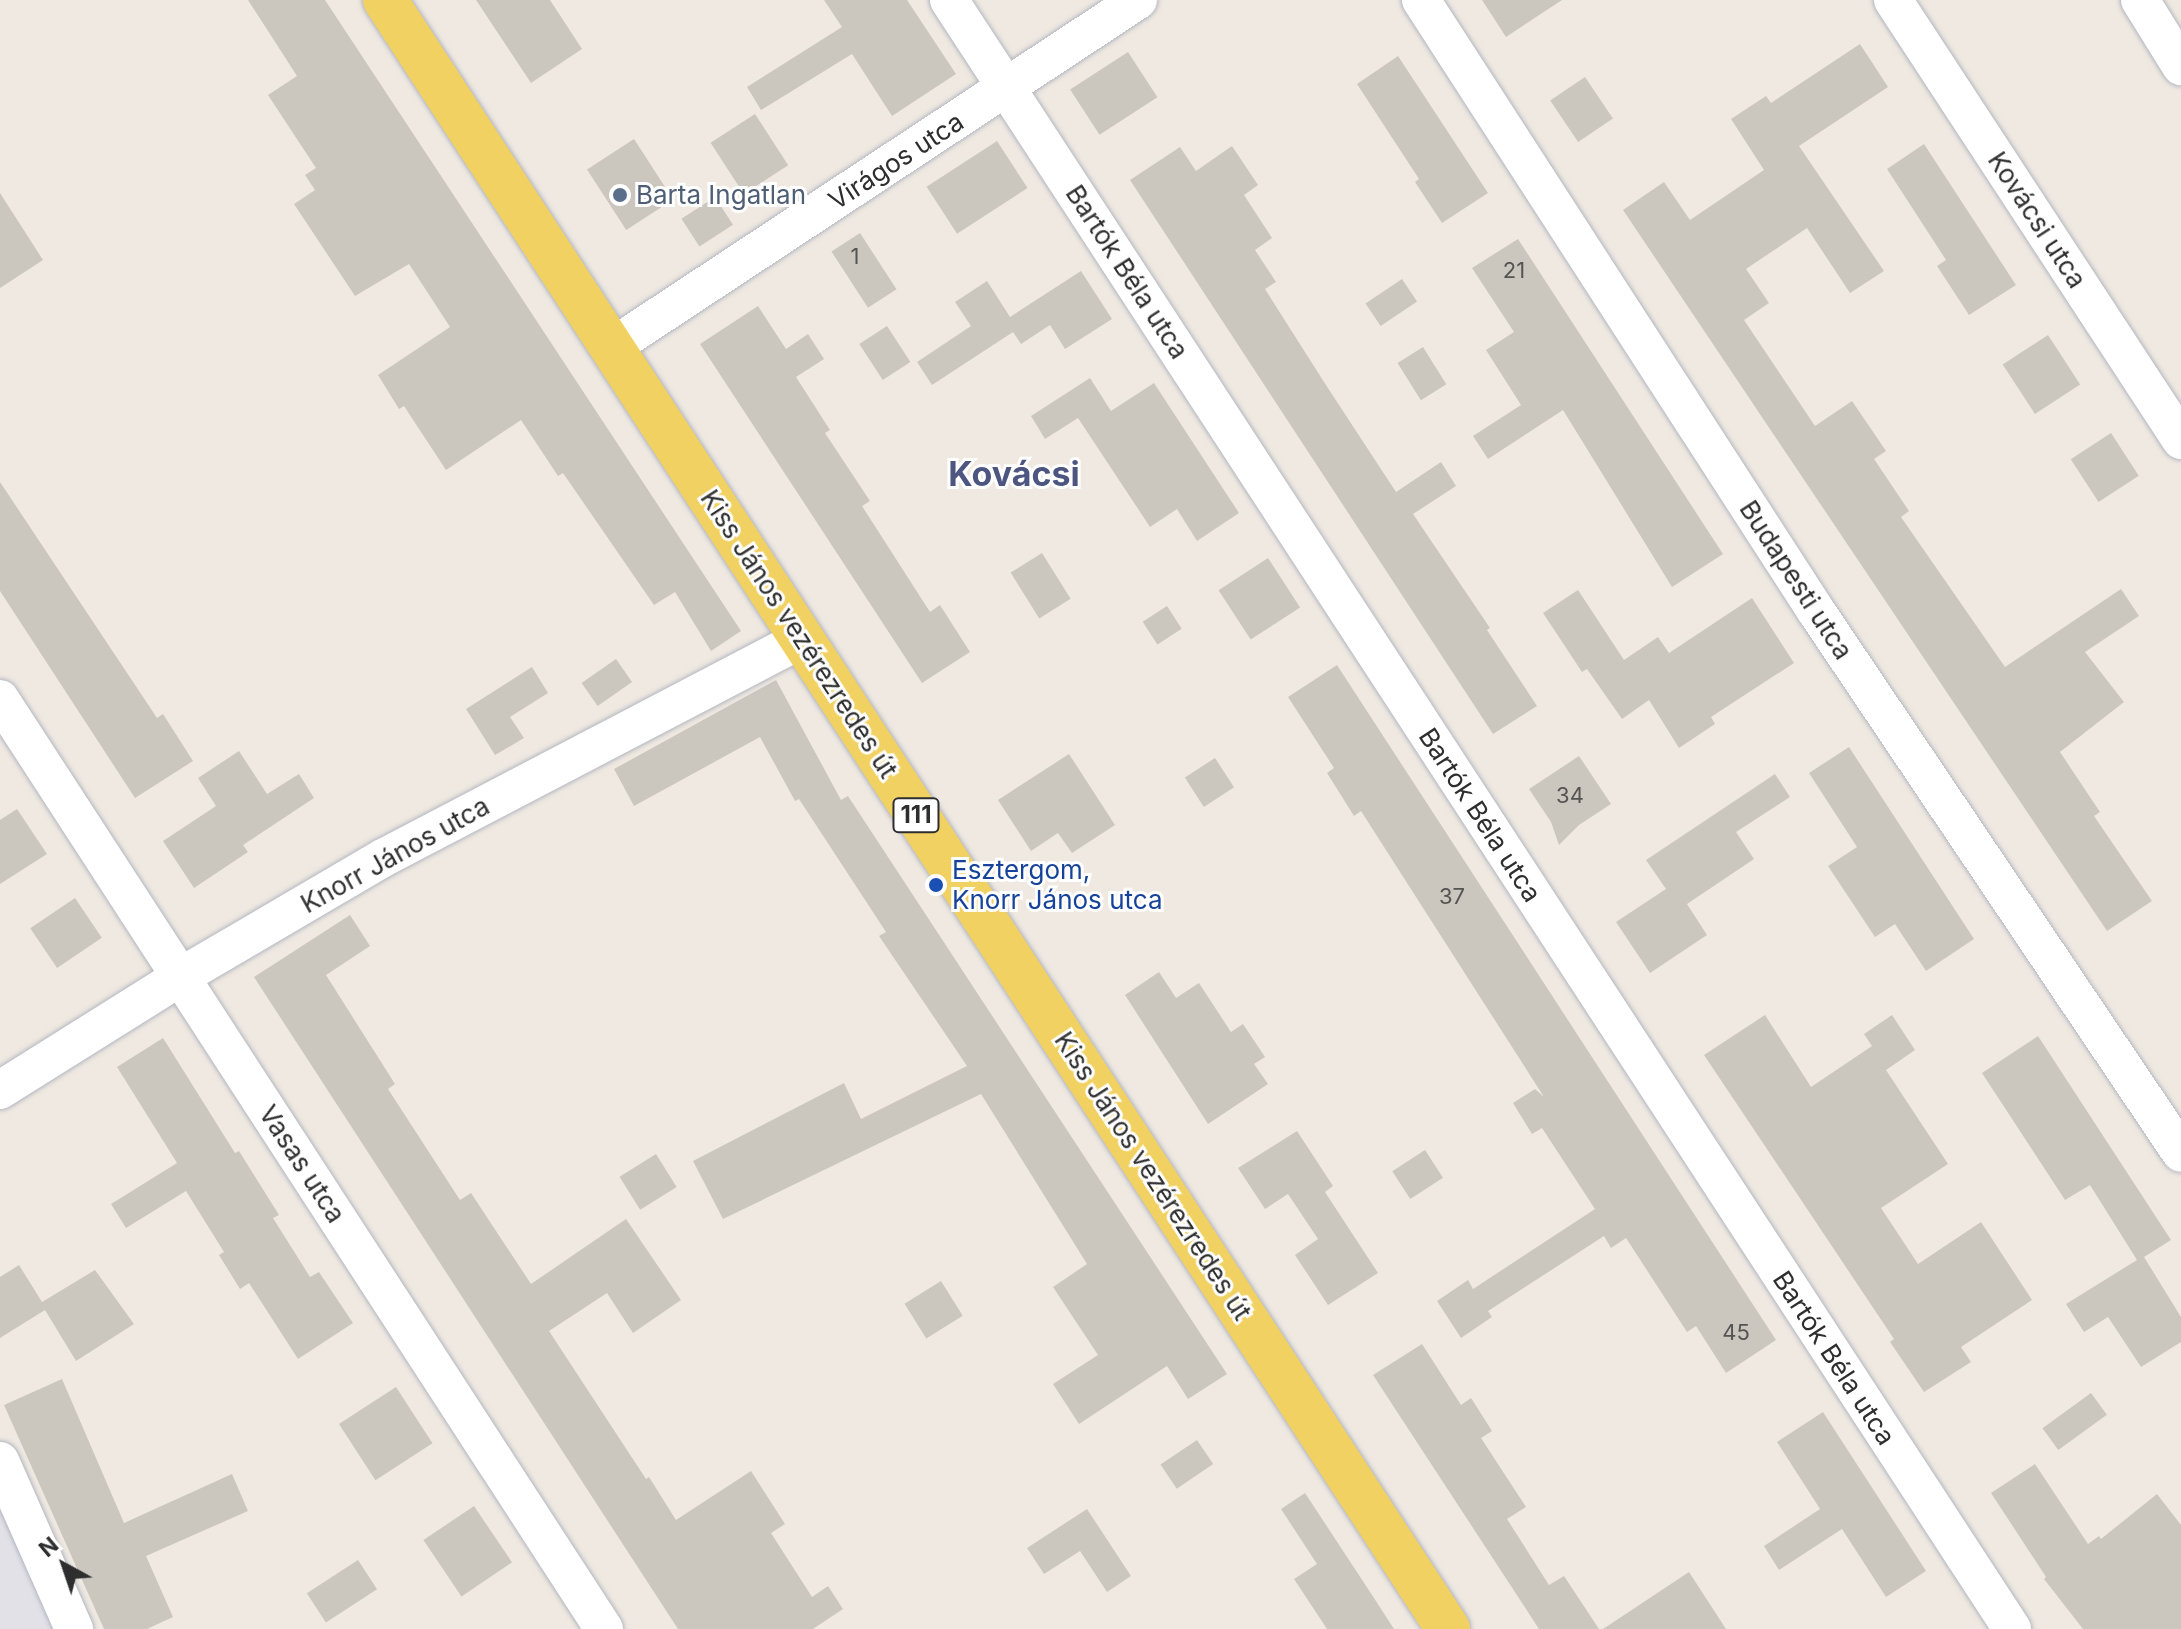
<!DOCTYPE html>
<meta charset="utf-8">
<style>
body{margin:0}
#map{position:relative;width:2181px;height:1629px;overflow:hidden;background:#efe9e1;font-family:Inter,sans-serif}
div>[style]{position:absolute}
.industrial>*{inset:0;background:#e3e1e8}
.building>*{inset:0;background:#cbc7bf;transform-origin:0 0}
.roads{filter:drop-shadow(0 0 2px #b4b7c1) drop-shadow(0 0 2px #b4b7c1)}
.minor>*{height:38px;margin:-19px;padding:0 19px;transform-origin:19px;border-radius:19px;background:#fff}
.primary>*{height:44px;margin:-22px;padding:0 22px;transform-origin:22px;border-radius:22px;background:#f2d163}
.dots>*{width:22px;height:22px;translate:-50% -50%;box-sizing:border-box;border:4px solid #fff;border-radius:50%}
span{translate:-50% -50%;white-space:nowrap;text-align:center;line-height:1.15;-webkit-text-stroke:6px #fff;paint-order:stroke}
.number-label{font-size:22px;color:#555452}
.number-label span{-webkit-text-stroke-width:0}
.shield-label span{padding:2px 6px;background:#fff;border:2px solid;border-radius:6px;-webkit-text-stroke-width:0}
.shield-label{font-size:24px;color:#2e2e2e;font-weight:700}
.street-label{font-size:26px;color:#2e2e2e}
.service-label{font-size:26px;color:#4e5e75}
.left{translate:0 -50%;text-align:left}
.transit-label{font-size:26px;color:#164399}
.district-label{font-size:34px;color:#4d5680;font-weight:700}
.north{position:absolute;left:24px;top:1525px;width:80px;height:80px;-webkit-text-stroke:6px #fff;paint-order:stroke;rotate:320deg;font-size:22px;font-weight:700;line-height:32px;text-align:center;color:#2e2e2e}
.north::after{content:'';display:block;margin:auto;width:28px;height:36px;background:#2e2e2e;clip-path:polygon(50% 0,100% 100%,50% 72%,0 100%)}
</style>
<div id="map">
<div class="industrial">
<i style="clip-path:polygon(0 1484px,65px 1629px,0 1629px)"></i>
</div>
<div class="building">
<i style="clip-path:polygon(248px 0,325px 0,741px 631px,711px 651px,675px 592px,654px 605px,563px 473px,558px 476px,521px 420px,446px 470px,404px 406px,399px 409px,378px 375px,450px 327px,409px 264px,355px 296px,294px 204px,315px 190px,305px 175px,316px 168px,268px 95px,297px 76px)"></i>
<i style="clip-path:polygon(476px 0,550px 0,582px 49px,531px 83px)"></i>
<i style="clip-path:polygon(824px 0,907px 0,956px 74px,892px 116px,852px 54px,761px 110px,747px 87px,842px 27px)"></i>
<i style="clip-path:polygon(1482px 0,1562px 0,1506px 37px)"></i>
<i style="clip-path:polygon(1860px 44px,1888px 87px,1799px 146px,1884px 271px,1850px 293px,1807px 228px,1746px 269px,1769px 303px,1744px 320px,1815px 426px,1852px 401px,1886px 451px,1874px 459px,1909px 511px,1901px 517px,2005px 667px,2121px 589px,2139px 616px,2085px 652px,2124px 702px,2060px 752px,2100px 812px,2094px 816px,2152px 901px,2107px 931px,1623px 210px,1664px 182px,1690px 220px,1764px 170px,1731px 119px,1766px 96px,1771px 103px)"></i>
<i style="left:1128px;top:52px;width:54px;height:69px;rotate:57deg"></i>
<i style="clip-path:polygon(1398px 56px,1488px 193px,1442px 223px,1415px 182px,1419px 179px,1357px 84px)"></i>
<i style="left:1585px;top:77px;width:50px;height:42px;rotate:56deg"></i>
<i style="left:755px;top:114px;width:61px;height:53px;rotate:57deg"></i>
<i style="left:634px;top:139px;width:72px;height:56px;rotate:57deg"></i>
<i style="left:997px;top:141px;width:56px;height:84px;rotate:57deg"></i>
<i style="clip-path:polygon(1924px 144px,2016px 285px,1969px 315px,1937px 266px,1946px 260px,1887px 169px)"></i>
<i style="clip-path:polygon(1232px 146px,1258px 185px,1244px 195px,1272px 238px,1255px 250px,1276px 282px,1265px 289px,1324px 382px,1396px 492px,1441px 462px,1456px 486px,1413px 514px,1490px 628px,1487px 630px,1537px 706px,1493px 734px,1130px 180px,1180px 147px,1196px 171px)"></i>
<i style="clip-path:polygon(0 193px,43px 260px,0 288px)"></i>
<i style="left:715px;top:197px;width:33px;height:40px;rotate:57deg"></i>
<i style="left:860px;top:233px;width:67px;height:34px;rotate:57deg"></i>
<i style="clip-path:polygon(1518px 239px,1723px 554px,1672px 587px,1563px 410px,1488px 459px,1473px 436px,1521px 405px,1486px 350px,1514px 332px,1472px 268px)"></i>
<i style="clip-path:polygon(1081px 271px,1112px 319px,1065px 349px,1050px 325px,1021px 344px,1013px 332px,932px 385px,917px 362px,971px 326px,955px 302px,987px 281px,1010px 317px)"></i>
<i style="left:1402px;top:279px;width:27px;height:44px;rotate:56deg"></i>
<i style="clip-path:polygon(758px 306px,786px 349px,808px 334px,824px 359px,796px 377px,830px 430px,825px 433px,870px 501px,862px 506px,930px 612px,940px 605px,970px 652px,922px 683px,700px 344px)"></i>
<i style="left:887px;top:326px;width:43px;height:33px;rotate:57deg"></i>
<i style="left:2048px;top:335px;width:59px;height:54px;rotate:57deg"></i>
<i style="left:1423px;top:347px;width:44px;height:30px;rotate:58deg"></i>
<i style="clip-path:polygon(1090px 378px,1111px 411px,1154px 383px,1239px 513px,1197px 541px,1177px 509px,1150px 527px,1078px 418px,1045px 439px,1031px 416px)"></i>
<i style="left:2111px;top:433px;width:51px;height:48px;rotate:57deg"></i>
<i style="clip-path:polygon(0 482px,157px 718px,163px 714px,193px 761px,135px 798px,0 591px)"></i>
<i style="left:1042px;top:553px;width:54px;height:37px;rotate:58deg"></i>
<i style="left:1268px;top:558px;width:59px;height:59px;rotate:57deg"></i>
<i style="clip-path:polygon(1578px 590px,1624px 660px,1658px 637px,1669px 653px,1752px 598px,1794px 663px,1711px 717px,1715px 724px,1679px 748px,1649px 700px,1622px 719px,1587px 669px,1582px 672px,1543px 613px)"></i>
<i style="left:1167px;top:606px;width:27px;height:29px;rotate:57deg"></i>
<i style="left:616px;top:659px;width:28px;height:42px;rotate:55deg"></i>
<i style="clip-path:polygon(1337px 665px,1776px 1340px,1726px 1373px,1696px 1326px,1687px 1332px,1626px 1238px,1611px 1248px,1604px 1236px,1488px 1311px,1492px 1317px,1461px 1338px,1437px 1301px,1468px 1280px,1473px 1289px,1595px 1209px,1542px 1128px,1532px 1134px,1513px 1103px,1535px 1089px,1544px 1097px,1361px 811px,1354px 816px,1327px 773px,1334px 768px,1288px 697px)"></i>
<i style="clip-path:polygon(532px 667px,548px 693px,510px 717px,524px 738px,495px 755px,466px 709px)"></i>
<i style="clip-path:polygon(776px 680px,841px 800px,848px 796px,1227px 1374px,1188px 1399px,1167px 1366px,1079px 1424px,1053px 1384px,1098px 1355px,1053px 1287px,1087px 1264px,981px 1094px,723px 1219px,693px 1161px,844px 1083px,861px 1119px,967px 1066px,879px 936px,886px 932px,799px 799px,795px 801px,760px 737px,634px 806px,614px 769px)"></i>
<i style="clip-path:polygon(1849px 747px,1974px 939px,1926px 971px,1895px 924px,1875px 937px,1828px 866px,1857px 847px,1809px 773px)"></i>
<i style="clip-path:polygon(239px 751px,267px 794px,299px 774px,314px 798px,243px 845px,248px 852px,194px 888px,163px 841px,216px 806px,198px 778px)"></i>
<i style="clip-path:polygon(1069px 754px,1115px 825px,1072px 853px,1058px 833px,1031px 851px,998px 800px)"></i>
<i style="clip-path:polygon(1579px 756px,1611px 804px,1579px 825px,1559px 845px,1551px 822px,1529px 789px)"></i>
<i style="left:1215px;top:758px;width:35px;height:36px;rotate:57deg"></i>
<i style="clip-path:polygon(1775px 774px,1790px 797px,1736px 832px,1754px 859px,1687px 904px,1707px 935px,1650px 973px,1616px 922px,1666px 889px,1646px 860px)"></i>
<i style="clip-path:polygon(17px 809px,47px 854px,0 884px,0 820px)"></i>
<i style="left:75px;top:898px;width:48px;height:54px;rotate:56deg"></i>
<i style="clip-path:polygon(350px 915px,370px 946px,326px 975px,395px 1084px,388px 1089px,460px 1200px,471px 1193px,531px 1284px,626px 1219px,681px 1300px,633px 1333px,607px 1293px,549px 1331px,646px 1479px,649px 1477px,676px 1520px,751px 1471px,785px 1524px,771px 1533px,812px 1597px,828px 1586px,843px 1609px,813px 1629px,678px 1629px,254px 977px)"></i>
<i style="clip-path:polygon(1159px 972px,1176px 998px,1199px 983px,1231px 1032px,1243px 1024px,1265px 1057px,1254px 1064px,1268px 1084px,1208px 1124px,1125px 995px)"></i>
<i style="clip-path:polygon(1765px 1015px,1811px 1087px,1872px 1046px,1864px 1034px,1892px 1015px,1915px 1050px,1886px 1070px,1948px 1164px,1881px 1208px,1918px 1264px,1981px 1222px,2032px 1300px,1961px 1347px,1971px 1362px,1924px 1392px,1890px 1342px,1894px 1339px,1704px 1055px)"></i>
<i style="clip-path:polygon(2038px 1036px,2171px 1240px,2144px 1257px,2181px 1317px,2181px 1342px,2141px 1367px,2108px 1317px,2084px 1332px,2066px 1304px,2137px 1260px,2090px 1185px,2065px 1200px,1982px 1073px)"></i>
<i style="clip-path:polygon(163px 1038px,235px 1153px,239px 1151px,279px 1215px,273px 1218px,310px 1277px,319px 1272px,353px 1323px,298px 1359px,249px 1283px,240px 1289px,219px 1255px,224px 1252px,186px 1191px,126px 1228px,111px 1204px,177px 1163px,117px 1067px)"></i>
<i style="clip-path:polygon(1297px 1131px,1333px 1186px,1325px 1192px,1378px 1273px,1328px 1305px,1295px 1255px,1318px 1239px,1288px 1194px,1265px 1209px,1238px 1168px)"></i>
<i style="left:1425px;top:1150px;width:33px;height:39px;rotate:57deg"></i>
<i style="left:656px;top:1154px;width:39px;height:43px;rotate:58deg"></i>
<i style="clip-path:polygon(19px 1265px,42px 1302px,95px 1270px,134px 1324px,76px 1361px,45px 1310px,0 1338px,0 1277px)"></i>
<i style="left:941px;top:1281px;width:41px;height:43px;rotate:58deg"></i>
<i style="clip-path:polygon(1422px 1344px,1461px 1405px,1471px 1398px,1492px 1431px,1481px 1438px,1526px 1507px,1507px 1519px,1549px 1585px,1564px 1576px,1599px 1629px,1539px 1629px,1373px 1375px)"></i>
<i style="clip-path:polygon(62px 1379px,124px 1523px,232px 1474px,248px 1511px,146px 1556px,173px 1617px,147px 1629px,104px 1629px,4px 1405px)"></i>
<i style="left:396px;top:1387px;width:67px;height:68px;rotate:57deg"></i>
<i style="left:2091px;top:1393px;width:27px;height:60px;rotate:54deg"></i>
<i style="clip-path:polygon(1823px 1412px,1926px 1571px,1886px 1597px,1842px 1529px,1779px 1570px,1764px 1546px,1820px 1509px,1777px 1442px)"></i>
<i style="left:1197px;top:1440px;width:29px;height:44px;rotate:56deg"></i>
<i style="clip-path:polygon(2035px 1464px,2088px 1544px,2099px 1536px,2101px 1539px,2157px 1494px,2181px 1525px,2181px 1629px,2083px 1629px,2044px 1579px,2046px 1577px,1991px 1493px)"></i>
<i style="clip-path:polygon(1305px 1493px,1374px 1598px,1394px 1629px,1327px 1629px,1294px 1579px,1317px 1564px,1281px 1509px)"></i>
<i style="left:474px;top:1506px;width:68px;height:61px;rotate:56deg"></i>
<i style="clip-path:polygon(1087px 1509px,1131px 1576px,1107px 1592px,1080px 1551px,1044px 1574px,1027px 1548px)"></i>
<i style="left:358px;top:1560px;width:35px;height:61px;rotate:57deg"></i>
<i style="clip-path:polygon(1689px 1572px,1726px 1629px,1603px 1629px)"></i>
</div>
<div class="roads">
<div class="minor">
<i style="left:949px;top:0;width:1945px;rotate:56.87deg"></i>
<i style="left:1421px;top:0;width:728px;rotate:57.12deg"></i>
<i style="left:1816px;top:611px;width:653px;rotate:56.04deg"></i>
<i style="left:1893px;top:0;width:526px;rotate:56.79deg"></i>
<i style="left:2140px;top:0;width:78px;rotate:58.2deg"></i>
<i style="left:612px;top:347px;width:630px;rotate:-33.41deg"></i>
<i style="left:0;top:699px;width:1109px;rotate:57deg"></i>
<i style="left:0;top:1090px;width:213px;rotate:-32.1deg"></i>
<i style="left:180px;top:977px;width:235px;rotate:-30.4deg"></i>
<i style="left:383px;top:858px;width:473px;rotate:-27.6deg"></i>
<i style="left:0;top:1461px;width:184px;rotate:66.2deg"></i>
</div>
<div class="primary">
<i style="left:385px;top:0;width:1945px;rotate:56.87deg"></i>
</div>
</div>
<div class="dots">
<i style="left:620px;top:195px;background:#5c6f8a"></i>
<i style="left:936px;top:885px;background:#1a4fb4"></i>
</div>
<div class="number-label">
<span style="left:855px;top:257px">1</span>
<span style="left:1514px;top:271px">21</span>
<span style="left:1570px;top:796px">34</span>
<span style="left:1452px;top:897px">37</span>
<span style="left:1736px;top:1333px">45</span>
</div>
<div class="shield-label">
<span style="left:916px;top:815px">111</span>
</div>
<div class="street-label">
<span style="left:896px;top:161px;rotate:-33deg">Virágos utca</span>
<span style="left:2037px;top:220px;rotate:57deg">Kovácsi utca</span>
<span style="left:1127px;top:272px;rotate:57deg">Bartók Béla utca</span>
<span style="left:1796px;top:580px;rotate:57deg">Budapesti utca</span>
<span style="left:799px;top:634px;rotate:57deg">Kiss János vezérezredes út</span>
<span style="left:1480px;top:815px;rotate:57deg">Bartók Béla utca</span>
<span style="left:395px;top:855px;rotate:-29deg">Knorr János utca</span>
<span style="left:302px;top:1164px;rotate:57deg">Vasas utca</span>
<span style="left:1153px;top:1176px;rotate:57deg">Kiss János vezérezredes út</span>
<span style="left:1834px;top:1358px;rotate:57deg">Bartók Béla utca</span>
</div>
<div class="service-label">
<span class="left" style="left:636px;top:195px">Barta Ingatlan</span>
</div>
<div class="transit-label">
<span class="left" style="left:952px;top:885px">Esztergom,<br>Knorr János utca</span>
</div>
<div class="district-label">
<span style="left:1014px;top:474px">Kovácsi</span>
</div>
<div class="north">N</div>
</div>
